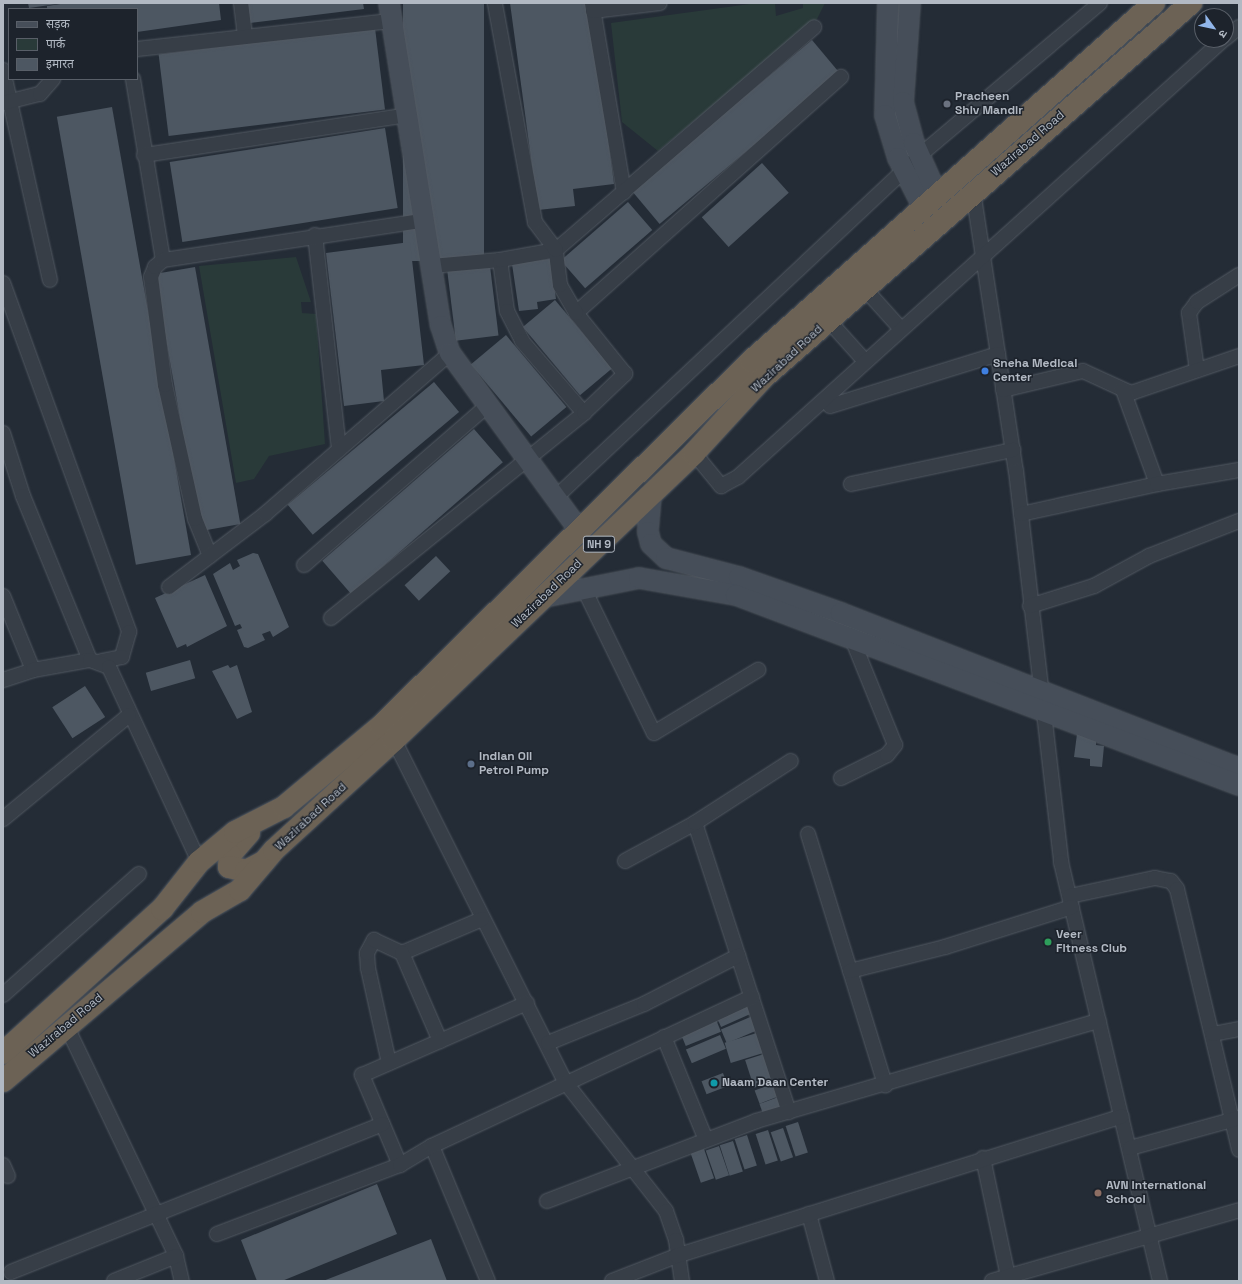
<!DOCTYPE html>
<meta charset="utf-8">
<style>
body{margin:0}
#map{position:relative;width:1242px;height:1284px;overflow:hidden;background:#242c36;font-family:"Space Grotesk","Noto Sans Devanagari",sans-serif}
div>[style]{position:absolute}
.green>*{inset:0;background:#293a39}
.building>*{inset:0;background:#4d5762;transform-origin:0 0}
.roads{filter:drop-shadow(0 0 1px #525962) drop-shadow(0 0 1px #525962)}
.street>*{height:14px;margin:-7px;padding:0 7px;transform-origin:7px;border-radius:7px;background:#373e47}
.secondary>*{height:20px;margin:-10px;padding:0 10px;transform-origin:10px;border-radius:10px;background:#464e59}
.highway>*{height:22px;margin:-11px;padding:0 11px;transform-origin:11px;border-radius:11px;background:#6c6255}
.dots>*{width:11px;height:11px;translate:-50% -50%;box-sizing:border-box;border:2px solid #1d232c;border-radius:50%}
span{translate:-50% -50%;white-space:nowrap;text-align:center;line-height:1.15;-webkit-text-stroke:3px #1d232c;paint-order:stroke}
.shield-label span{padding:1px 3px;background:#1d232c;border:1px solid;border-radius:3px;-webkit-text-stroke-width:0}
.shield-label{font-size:11px;color:#b2b9c3;font-weight:700}
.poi-label{font-size:12px;color:#b2b9c3;font-weight:700}
.left{translate:0 -50%;text-align:left}
.street-label{font-size:12px;color:#b2b9c3}
.frame{position:absolute;inset:0;border:4px solid #b2b9c3;pointer-events:none}
.legend{position:absolute;left:8px;top:8px;width:130px;height:72px;box-sizing:border-box;background:#1d232c;border:1px solid #595f68;margin:0;padding:5px 7px;list-style:none;font-size:12px;color:#b2b9c3}
.legend li{display:flex;align-items:center;gap:8px;height:20px}
.legend b{width:20px;border:1px solid #595f68}
.north{position:absolute;left:1194px;top:8px;width:40px;height:40px;box-sizing:border-box;background:#1d232c;border:1px solid #595f68;border-radius:50%;rotate:123deg;font-size:11px;font-weight:700;line-height:16px;text-align:center;color:#b2b9c3}
.north::after{content:'';display:block;margin:auto;width:14px;height:18px;background:#91b6ea;clip-path:polygon(50% 0,100% 100%,50% 72%,0 100%)}
</style>
<div id="map">
<div class="green">
<i style="clip-path:polygon(757px 3px,775px 3px,776px 16px,803px 8px,803px 3px,825px 3px,817px 19px,658px 151px,622px 122px,611px 23px)"></i>
<i style="clip-path:polygon(296px 257px,311px 302px,301px 302px,302px 313px,316px 314px,325px 444px,269px 456px,254px 479px,236px 483px,199px 266px)"></i>
</div>
<div class="building">
<i style="clip-path:polygon(28px 3px,57px 3px,57px 4px,29px 8px)"></i>
<i style="clip-path:polygon(67px 3px,219px 3px,221px 20px,137px 32px,137px 9px,47px 9px,47px 6px)"></i>
<i style="clip-path:polygon(248px 3px,363px 3px,364px 9px,250px 23px)"></i>
<i style="left:403px;top:3px;width:81px;height:258px"></i>
<i style="clip-path:polygon(510px 3px,590px 3px,614px 184px,573px 189px,575px 206px,538px 210px)"></i>
<i style="left:375px;top:28px;width:82px;height:218px;rotate:83deg"></i>
<i style="left:812px;top:40px;width:43px;height:235px;rotate:50deg"></i>
<i style="left:112px;top:107px;width:455px;height:56px;rotate:80deg"></i>
<i style="left:385px;top:128px;width:81px;height:218px;rotate:81deg"></i>
<i style="left:762px;top:163px;width:40px;height:81px;rotate:48deg"></i>
<i style="left:628px;top:202px;width:37px;height:89px;rotate:49deg"></i>
<i style="clip-path:polygon(410px 242px,424px 365px,381px 370px,384px 401px,344px 406px,326px 253px)"></i>
<i style="clip-path:polygon(550px 259px,556px 299px,537px 302px,538px 309px,519px 311px,512px 264px)"></i>
<i style="left:490px;top:266px;width:70px;height:43px;rotate:83deg"></i>
<i style="left:195px;top:267px;width:261px;height:41px;rotate:80deg"></i>
<i style="left:555px;top:300px;width:89px;height:42px;rotate:50deg"></i>
<i style="left:506px;top:335px;width:94px;height:46px;rotate:50deg"></i>
<i style="left:434px;top:382px;width:39px;height:191px;rotate:50deg"></i>
<i style="left:474px;top:429px;width:44px;height:201px;rotate:49deg"></i>
<i style="clip-path:polygon(253px 553px,258px 554px,289px 627px,273px 637px,270px 631px,262px 634px,265px 640px,248px 648px,244px 647px,237px 630px,242px 628px,240px 624px,235px 626px,213px 574px,230px 563px,233px 570px,240px 566px,237px 560px)"></i>
<i style="left:436px;top:556px;width:21px;height:43px;rotate:47deg"></i>
<i style="clip-path:polygon(205px 575px,227px 626px,187px 647px,186px 644px,177px 648px,155px 598px)"></i>
<i style="left:190px;top:660px;width:19px;height:46px;rotate:74deg"></i>
<i style="clip-path:polygon(228px 665px,230px 668px,237px 665px,252px 712px,237px 719px,212px 671px)"></i>
<i style="left:85px;top:686px;width:37px;height:39px;rotate:57deg"></i>
<i style="clip-path:polygon(1077px 734px,1096px 736px,1096px 745px,1104px 746px,1102px 767px,1090px 766px,1090px 759px,1074px 757px)"></i>
<i style="left:750px;top:1001px;width:12px;height:37px;rotate:66deg"></i>
<i style="left:755px;top:1015px;width:15px;height:37px;rotate:67deg"></i>
<i style="left:715px;top:1017px;width:16px;height:38px;rotate:68deg"></i>
<i style="left:760px;top:1032px;width:21px;height:37px;rotate:73deg"></i>
<i style="left:720px;top:1035px;width:15px;height:37px;rotate:67deg"></i>
<i style="left:767px;top:1053px;width:29px;height:23px;rotate:72deg"></i>
<i style="left:723px;top:1073px;width:14px;height:23px;rotate:69deg"></i>
<i style="left:777px;top:1082px;width:14px;height:24px;rotate:69deg"></i>
<i style="left:781px;top:1096px;width:15px;height:23px;rotate:70deg"></i>
<i style="left:798px;top:1122px;width:32px;height:13px;rotate:72deg"></i>
<i style="left:783px;top:1128px;width:31px;height:13px;rotate:71deg"></i>
<i style="left:768px;top:1130px;width:32px;height:13px;rotate:72deg"></i>
<i style="left:747px;top:1135px;width:32px;height:13px;rotate:72deg"></i>
<i style="left:733px;top:1141px;width:32px;height:14px;rotate:72deg"></i>
<i style="left:719px;top:1146px;width:31px;height:14px;rotate:71deg"></i>
<i style="left:704px;top:1149px;width:31px;height:14px;rotate:71deg"></i>
<i style="clip-path:polygon(377px 1184px,397px 1234px,282px 1281px,257px 1281px,241px 1240px)"></i>
<i style="clip-path:polygon(431px 1239px,447px 1281px,323px 1281px)"></i>
</div>
<div class="roads">
<div class="street">
<i style="left:241px;top:3px;width:34px;rotate:83deg"></i>
<i style="left:592px;top:3px;width:192px;rotate:80.4deg"></i>
<i style="left:593px;top:11px;width:67px;rotate:-6.8deg"></i>
<i style="left:1226px;top:38px;width:17px;rotate:-40deg"></i>
<i style="left:137px;top:49px;width:257px;rotate:-6.3deg"></i>
<i style="left:3px;top:70px;width:215px;rotate:77.4deg"></i>
<i style="left:133px;top:79px;width:183px;rotate:80.6deg"></i>
<i style="left:3px;top:103px;width:38px;rotate:-14deg"></i>
<i style="left:40px;top:94px;width:20px;rotate:-49deg"></i>
<i style="left:144px;top:155px;width:266px;rotate:-8.6deg"></i>
<i style="left:973px;top:191px;width:283px;rotate:81.3deg"></i>
<i style="left:1016px;top:471px;width:394px;rotate:83.4deg"></i>
<i style="left:1061px;top:862px;width:431px;rotate:76.7deg"></i>
<i style="left:315px;top:235px;width:216px;rotate:83.6deg"></i>
<i style="left:500px;top:260px;width:51px;rotate:82.2deg"></i>
<i style="left:507px;top:311px;width:34px;rotate:63deg"></i>
<i style="left:522px;top:341px;width:95px;rotate:49.3deg"></i>
<i style="left:432px;top:266px;width:68px;rotate:-5deg"></i>
<i style="left:500px;top:260px;width:57px;rotate:-10.1deg"></i>
<i style="left:556px;top:250px;width:341px;rotate:-40.8deg"></i>
<i style="left:3px;top:283px;width:371px;rotate:70.1deg"></i>
<i style="left:129px;top:632px;width:26px;rotate:106deg"></i>
<i style="left:122px;top:657px;width:21px;rotate:169deg"></i>
<i style="left:865px;top:289px;width:54px;rotate:48deg"></i>
<i style="left:576px;top:313px;width:355px;rotate:-41.7deg"></i>
<i style="left:829px;top:321px;width:52px;rotate:48.1deg"></i>
<i style="left:1197px;top:370px;width:58px;rotate:-98deg"></i>
<i style="left:1189px;top:313px;width:14px;rotate:-54deg"></i>
<i style="left:1197px;top:302px;width:50px;rotate:-32.7deg"></i>
<i style="left:1003px;top:390px;width:82px;rotate:-13.4deg"></i>
<i style="left:1083px;top:371px;width:53px;rotate:24.6deg"></i>
<i style="left:1131px;top:393px;width:114px;rotate:-18.9deg"></i>
<i style="left:1123px;top:390px;width:100px;rotate:70.1deg"></i>
<i style="left:830px;top:406px;width:176px;rotate:-17.2deg"></i>
<i style="left:3px;top:433px;width:66px;rotate:72.4deg"></i>
<i style="left:23px;top:496px;width:177px;rotate:67.8deg"></i>
<i style="left:694px;top:453px;width:43px;rotate:50.7deg"></i>
<i style="left:721px;top:486px;width:19px;rotate:-28deg"></i>
<i style="left:738px;top:477px;width:653px;rotate:-42.02deg"></i>
<i style="left:851px;top:484px;width:166px;rotate:-11.9deg"></i>
<i style="left:556px;top:497px;width:498px;rotate:-43.2deg"></i>
<i style="left:919px;top:156px;width:237px;rotate:-40.2deg"></i>
<i style="left:1021px;top:514px;width:139px;rotate:-12.4deg"></i>
<i style="left:1157px;top:484px;width:83px;rotate:-9.7deg"></i>
<i style="left:210px;top:556px;width:40px;rotate:-112deg"></i>
<i style="left:195px;top:519px;width:137px;rotate:-102.6deg"></i>
<i style="left:165px;top:385px;width:109px;rotate:-97.4deg"></i>
<i style="left:151px;top:277px;width:11px;rotate:-68deg"></i>
<i style="left:155px;top:267px;width:11px;rotate:-41deg"></i>
<i style="left:163px;top:260px;width:266px;rotate:-8.6deg"></i>
<i style="left:304px;top:565px;width:244px;rotate:-41deg"></i>
<i style="left:169px;top:587px;width:121px;rotate:-37.2deg"></i>
<i style="left:265px;top:514px;width:245px;rotate:-41deg"></i>
<i style="left:583px;top:587px;width:162px;rotate:64.1deg"></i>
<i style="left:654px;top:733px;width:122px;rotate:-31.2deg"></i>
<i style="left:3px;top:596px;width:80px;rotate:67.9deg"></i>
<i style="left:1030px;top:606px;width:67px;rotate:-17.4deg"></i>
<i style="left:1094px;top:586px;width:63px;rotate:-28.6deg"></i>
<i style="left:1149px;top:556px;width:97px;rotate:-21.3deg"></i>
<i style="left:331px;top:618px;width:326px;rotate:-39deg"></i>
<i style="left:584px;top:413px;width:57px;rotate:-43.6deg"></i>
<i style="left:625px;top:374px;width:78px;rotate:-128.8deg"></i>
<i style="left:576px;top:313px;width:32px;rotate:-120deg"></i>
<i style="left:560px;top:285px;width:35px;rotate:-97deg"></i>
<i style="left:556px;top:250px;width:35px;rotate:-127deg"></i>
<i style="left:535px;top:222px;width:223px;rotate:-100.4deg"></i>
<i style="left:3px;top:680px;width:32px;rotate:-18deg"></i>
<i style="left:33px;top:670px;width:58px;rotate:-10deg"></i>
<i style="left:90px;top:660px;width:20px;rotate:20deg"></i>
<i style="left:109px;top:667px;width:215px;rotate:65.2deg"></i>
<i style="left:394px;top:740px;width:384px;rotate:63.4deg"></i>
<i style="left:566px;top:1083px;width:162px;rotate:52deg"></i>
<i style="left:666px;top:1211px;width:31px;rotate:71deg"></i>
<i style="left:676px;top:1240px;width:41px;rotate:81.7deg"></i>
<i style="left:841px;top:778px;width:51px;rotate:-26.6deg"></i>
<i style="left:887px;top:755px;width:13px;rotate:-51deg"></i>
<i style="left:895px;top:745px;width:118px;rotate:-112deg"></i>
<i style="left:3px;top:819px;width:163px;rotate:-39.5deg"></i>
<i style="left:695px;top:823px;width:304px;rotate:72deg"></i>
<i style="left:808px;top:834px;width:263px;rotate:72.9deg"></i>
<i style="left:625px;top:861px;width:80px;rotate:-28.5deg"></i>
<i style="left:695px;top:823px;width:114px;rotate:-32.9deg"></i>
<i style="left:1070px;top:896px;width:87px;rotate:-12deg"></i>
<i style="left:1155px;top:878px;width:16px;rotate:11deg"></i>
<i style="left:1171px;top:881px;width:10px;rotate:53deg"></i>
<i style="left:1177px;top:889px;width:268px;rotate:76.6deg"></i>
<i style="left:402px;top:953px;width:87px;rotate:-23deg"></i>
<i style="left:850px;top:971px;width:98px;rotate:-14.2deg"></i>
<i style="left:945px;top:947px;width:133px;rotate:-17.5deg"></i>
<i style="left:3px;top:995px;width:182px;rotate:-41.7deg"></i>
<i style="left:66px;top:1025px;width:256px;rotate:64.5deg"></i>
<i style="left:176px;top:1256px;width:26px;rotate:77deg"></i>
<i style="left:1213px;top:1034px;width:26px;rotate:-11deg"></i>
<i style="left:664px;top:1037px;width:111px;rotate:67.8deg"></i>
<i style="left:548px;top:1043px;width:104px;rotate:-22.1deg"></i>
<i style="left:644px;top:1004px;width:106px;rotate:-27.1deg"></i>
<i style="left:389px;top:1063px;width:97px;rotate:-102.5deg"></i>
<i style="left:368px;top:968px;width:15px;rotate:-94deg"></i>
<i style="left:367px;top:953px;width:15px;rotate:-62deg"></i>
<i style="left:374px;top:940px;width:31px;rotate:25deg"></i>
<i style="left:402px;top:953px;width:96px;rotate:66.6deg"></i>
<i style="left:432px;top:1146px;width:146px;rotate:67.5deg"></i>
<i style="left:1130px;top:1148px;width:113px;rotate:-15.4deg"></i>
<i style="left:983px;top:1158px;width:126px;rotate:78.1deg"></i>
<i style="left:3px;top:1165px;width:12px;rotate:66deg"></i>
<i style="left:400px;top:1165px;width:98px;rotate:-112.9deg"></i>
<i style="left:362px;top:1075px;width:180px;rotate:-23.6deg"></i>
<i style="left:547px;top:1201px;width:224px;rotate:-20.9deg"></i>
<i style="left:756px;top:1121px;width:357px;rotate:-16.3deg"></i>
<i style="left:809px;top:1214px;width:69px;rotate:75deg"></i>
<i style="left:217px;top:1234px;width:196px;rotate:-20.7deg"></i>
<i style="left:400px;top:1165px;width:37px;rotate:-31deg"></i>
<i style="left:432px;top:1146px;width:353px;rotate:-25deg"></i>
<i style="left:11px;top:1272px;width:400px;rotate:-21.7deg"></i>
<i style="left:114px;top:1281px;width:67px;rotate:-22deg"></i>
<i style="left:612px;top:1281px;width:69px;rotate:-21.3deg"></i>
<i style="left:676px;top:1256px;width:467px;rotate:-17.4deg"></i>
<i style="left:992px;top:1281px;width:257px;rotate:-16deg"></i>
</div>
<div class="secondary">
<i style="left:389px;top:3px;width:327px;rotate:80.9deg"></i>
<i style="left:441px;top:326px;width:28px;rotate:72deg"></i>
<i style="left:450px;top:353px;width:220px;rotate:53.9deg"></i>
<i style="left:888px;top:3px;width:112px;rotate:91.5deg"></i>
<i style="left:885px;top:115px;width:45px;rotate:73.2deg"></i>
<i style="left:898px;top:158px;width:57px;rotate:63deg"></i>
<i style="left:910px;top:3px;width:99px;rotate:94deg"></i>
<i style="left:903px;top:102px;width:42px;rotate:75deg"></i>
<i style="left:914px;top:143px;width:59px;rotate:66deg"></i>
<i style="left:651px;top:495px;width:37px;rotate:95deg"></i>
<i style="left:648px;top:532px;width:12px;rotate:76deg"></i>
<i style="left:651px;top:544px;width:21px;rotate:43deg"></i>
<i style="left:666px;top:558px;width:75px;rotate:14.6deg"></i>
<i style="left:739px;top:577px;width:108px;rotate:19.4deg"></i>
<i style="left:841px;top:613px;width:427px;rotate:21.3deg"></i>
<i style="left:544px;top:597px;width:97px;rotate:-11.3deg"></i>
<i style="left:639px;top:578px;width:98px;rotate:9.9deg"></i>
<i style="left:736px;top:595px;width:538px;rotate:20.69deg"></i>
</div>
<div class="highway">
<i style="left:249px;top:833px;width:29px;rotate:131deg"></i>
<i style="left:230px;top:855px;width:12px;rotate:95deg"></i>
<i style="left:229px;top:867px;width:17px;rotate:13deg"></i>
<i style="left:246px;top:871px;width:20px;rotate:-27deg"></i>
<i style="left:3px;top:1053px;width:215px;rotate:-42.2deg"></i>
<i style="left:162px;top:909px;width:60px;rotate:-51.8deg"></i>
<i style="left:199px;top:862px;width:47px;rotate:-39.8deg"></i>
<i style="left:235px;top:832px;width:55px;rotate:-27deg"></i>
<i style="left:284px;top:807px;width:126px;rotate:-39.9deg"></i>
<i style="left:381px;top:726px;width:520px;rotate:-44.61deg"></i>
<i style="left:751px;top:361px;width:539px;rotate:-41.62deg"></i>
<i style="left:3px;top:1081px;width:261px;rotate:-40.3deg"></i>
<i style="left:202px;top:912px;width:44px;rotate:-30.1deg"></i>
<i style="left:240px;top:890px;width:52px;rotate:-49.6deg"></i>
<i style="left:274px;top:850px;width:163px;rotate:-42.5deg"></i>
<i style="left:394px;top:740px;width:415px;rotate:-43.7deg"></i>
<i style="left:694px;top:453px;width:103px;rotate:-47.4deg"></i>
<i style="left:764px;top:377px;width:568px;rotate:-41.21deg"></i>
</div>
</div>
<div class="dots">
<i style="left:947px;top:104px;background:#6b7280"></i>
<i style="left:985px;top:371px;background:#3f7fe0"></i>
<i style="left:471px;top:764px;background:#5c6f8a"></i>
<i style="left:1048px;top:942px;background:#2e9e5b"></i>
<i style="left:714px;top:1083px;background:#0f9aa8"></i>
<i style="left:1098px;top:1193px;background:#8d6e63"></i>
</div>
<div class="shield-label">
<span style="left:599px;top:544px">NH 9</span>
</div>
<div class="poi-label">
<span class="left" style="left:955px;top:104px">Pracheen<br>Shiv Mandir</span>
<span class="left" style="left:993px;top:371px">Sneha Medical<br>Center</span>
<span class="left" style="left:479px;top:764px">Indian Oil<br>Petrol Pump</span>
<span class="left" style="left:1056px;top:942px">Veer<br>Fitness Club</span>
<span class="left" style="left:722px;top:1083px">Naam Daan Center</span>
<span class="left" style="left:1106px;top:1193px">AVN International<br>School</span>
</div>
<div class="street-label">
<span style="left:1028px;top:144px;rotate:-41deg">Wazirabad Road</span>
<span style="left:787px;top:359px;rotate:-43deg">Wazirabad Road</span>
<span style="left:547px;top:594px;rotate:-44deg">Wazirabad Road</span>
<span style="left:311px;top:817px;rotate:-43deg">Wazirabad Road</span>
<span style="left:66px;top:1026px;rotate:-40deg">Wazirabad Road</span>
</div>
<div class="frame"></div>
<ul class="legend">
<li><b style="height:5px;background:#464e59"></b>सड़क</li>
<li><b style="height:11px;background:#293a39"></b>पार्क</li>
<li><b style="height:11px;background:#4d5762"></b>इमारत</li>
</ul>
<div class="north">उ</div>
</div>
